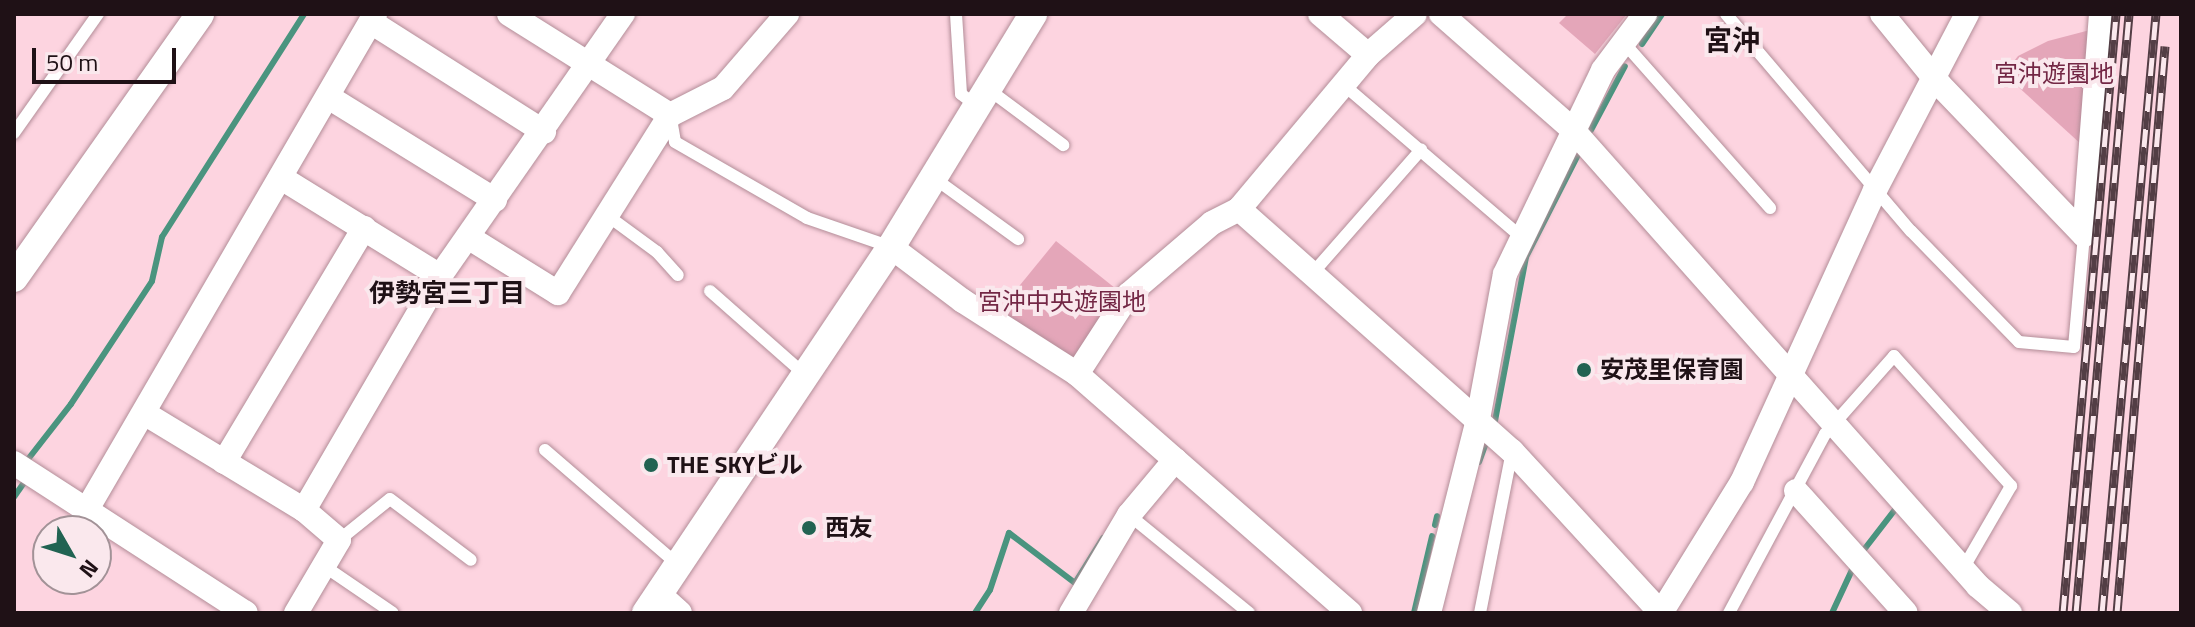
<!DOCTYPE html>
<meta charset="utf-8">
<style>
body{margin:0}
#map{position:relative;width:2195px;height:627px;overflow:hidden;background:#fdd4e0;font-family:"Titillium Web","Noto Sans JP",sans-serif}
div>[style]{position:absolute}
.green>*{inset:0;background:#e4a6b9}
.stream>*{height:6px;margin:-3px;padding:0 3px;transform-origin:3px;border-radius:3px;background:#4a947f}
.roads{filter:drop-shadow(0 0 2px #b38d98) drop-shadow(0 0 2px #b38d98)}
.service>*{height:12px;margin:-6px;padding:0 6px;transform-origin:6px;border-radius:6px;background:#fff}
.minor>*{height:24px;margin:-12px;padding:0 12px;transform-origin:12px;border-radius:12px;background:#fff}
.tertiary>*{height:28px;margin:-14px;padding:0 14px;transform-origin:14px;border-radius:14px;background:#fff}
.rail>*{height:9px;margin-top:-4.5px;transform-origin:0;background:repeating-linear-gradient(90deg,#fae8ed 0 18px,#533e45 0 36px);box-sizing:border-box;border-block:2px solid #533e45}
.dots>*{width:22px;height:22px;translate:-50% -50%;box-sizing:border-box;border:4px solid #fae8ed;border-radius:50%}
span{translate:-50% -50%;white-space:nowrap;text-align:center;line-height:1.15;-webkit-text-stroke:8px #fae8ed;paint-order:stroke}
.park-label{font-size:24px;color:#732745}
.poi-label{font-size:24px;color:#1f1116;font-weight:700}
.left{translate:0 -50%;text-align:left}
.neighbourhood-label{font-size:26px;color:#1f1116;font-weight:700}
.quarter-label{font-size:28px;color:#1f1116;font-weight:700}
.frame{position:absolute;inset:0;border:16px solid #1f1116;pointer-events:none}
.north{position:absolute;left:32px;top:515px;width:80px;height:80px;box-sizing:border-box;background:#fae8ed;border:2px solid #a29297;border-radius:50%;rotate:129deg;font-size:22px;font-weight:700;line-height:32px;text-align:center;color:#1f1116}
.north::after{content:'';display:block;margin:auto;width:28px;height:36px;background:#216352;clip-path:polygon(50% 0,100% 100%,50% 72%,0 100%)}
.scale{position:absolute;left:32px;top:48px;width:144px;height:36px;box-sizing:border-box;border:4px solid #1f1116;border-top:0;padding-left:10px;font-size:24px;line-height:28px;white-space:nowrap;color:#1f1116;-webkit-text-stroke:6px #fae8ed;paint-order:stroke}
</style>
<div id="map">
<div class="green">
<i style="clip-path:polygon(1568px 14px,1627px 14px,1595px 54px,1559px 23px)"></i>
<i style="clip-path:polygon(2090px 30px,2082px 145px,2004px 74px,2018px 56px,2048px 41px)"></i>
<i style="clip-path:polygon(1056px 241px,1120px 292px,1076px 362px,998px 312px)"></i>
</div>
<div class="stream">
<i style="left:1642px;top:44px;width:36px;rotate:-56deg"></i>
<i style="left:1591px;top:130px;width:72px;rotate:-62deg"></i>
<i style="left:1495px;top:421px;width:167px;rotate:-79.3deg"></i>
<i style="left:1526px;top:257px;width:117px;rotate:-63deg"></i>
<i style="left:29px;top:458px;width:68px;rotate:-52.1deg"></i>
<i style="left:71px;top:404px;width:147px;rotate:-56.6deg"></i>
<i style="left:152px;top:281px;width:45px;rotate:-77.2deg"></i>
<i style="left:162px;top:237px;width:264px;rotate:-57.5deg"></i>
<i style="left:1479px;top:462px;width:20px;rotate:-70deg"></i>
<i style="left:14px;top:497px;width:24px;rotate:-55deg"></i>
<i style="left:1435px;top:525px;width:9px;rotate:-77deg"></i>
<i style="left:1863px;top:551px;width:56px;rotate:-52.3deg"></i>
<i style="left:975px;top:613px;width:27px;rotate:-57deg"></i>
<i style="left:990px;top:590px;width:60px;rotate:-71.6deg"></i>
<i style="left:1009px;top:533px;width:83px;rotate:37.1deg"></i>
<i style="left:1075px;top:583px;width:53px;rotate:-58.1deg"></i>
<i style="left:1414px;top:613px;width:79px;rotate:-76.8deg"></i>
<i style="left:1832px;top:613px;width:47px;rotate:-65.1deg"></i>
</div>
<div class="roads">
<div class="service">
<i style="left:956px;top:14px;width:80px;rotate:86.4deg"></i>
<i style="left:961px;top:94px;width:20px;rotate:37deg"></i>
<i style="left:1726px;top:14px;width:285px;rotate:49.6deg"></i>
<i style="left:1911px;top:231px;width:155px;rotate:45.8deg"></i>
<i style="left:2019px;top:342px;width:55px;rotate:5.2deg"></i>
<i style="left:2074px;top:347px;width:112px;rotate:-84.9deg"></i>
<i style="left:1625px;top:44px;width:219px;rotate:48.5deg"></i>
<i style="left:1345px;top:86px;width:230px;rotate:40.6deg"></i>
<i style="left:988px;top:89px;width:94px;rotate:36.7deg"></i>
<i style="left:671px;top:119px;width:23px;rotate:80deg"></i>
<i style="left:675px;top:142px;width:152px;rotate:29.9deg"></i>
<i style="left:807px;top:218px;width:89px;rotate:19deg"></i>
<i style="left:14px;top:133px;width:146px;rotate:-54.8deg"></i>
<i style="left:934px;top:178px;width:104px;rotate:36deg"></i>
<i style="left:608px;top:216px;width:61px;rotate:36.3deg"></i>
<i style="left:657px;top:252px;width:31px;rotate:48deg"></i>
<i style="left:1311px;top:275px;width:167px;rotate:-48.7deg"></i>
<i style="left:710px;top:291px;width:124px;rotate:41.4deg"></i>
<i style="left:545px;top:450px;width:173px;rotate:40.8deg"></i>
<i style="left:1129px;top:515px;width:155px;rotate:39.2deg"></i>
<i style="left:339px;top:540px;width:65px;rotate:-38.8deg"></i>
<i style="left:390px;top:499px;width:101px;rotate:37deg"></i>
<i style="left:324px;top:566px;width:83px;rotate:34.3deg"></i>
<i style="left:1480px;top:613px;width:165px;rotate:-78.8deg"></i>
<i style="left:1729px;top:613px;width:203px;rotate:-61.8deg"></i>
<i style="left:1825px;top:434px;width:104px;rotate:-48.5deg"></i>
<i style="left:1894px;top:356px;width:175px;rotate:48deg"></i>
<i style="left:2011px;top:486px;width:94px;rotate:120.1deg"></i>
</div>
<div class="minor">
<i style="left:509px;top:14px;width:190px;rotate:32.1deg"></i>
<i style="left:1320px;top:14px;width:63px;rotate:40.5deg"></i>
<i style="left:1441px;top:14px;width:176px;rotate:41.3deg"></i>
<i style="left:1573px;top:130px;width:610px;rotate:48.39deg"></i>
<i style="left:1978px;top:586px;width:42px;rotate:40.2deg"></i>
<i style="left:1882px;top:14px;width:92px;rotate:50.8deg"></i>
<i style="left:1940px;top:85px;width:208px;rotate:46.2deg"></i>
<i style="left:371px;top:22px;width:205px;rotate:32.4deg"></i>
<i style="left:330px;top:98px;width:194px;rotate:31.7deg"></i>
<i style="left:283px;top:179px;width:185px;rotate:31.7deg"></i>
<i style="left:1239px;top:209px;width:365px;rotate:41.6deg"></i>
<i style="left:1512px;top:451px;width:220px;rotate:47.4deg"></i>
<i style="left:2084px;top:235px;width:222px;rotate:-85.6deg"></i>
<i style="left:468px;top:237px;width:106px;rotate:31.9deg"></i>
<i style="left:558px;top:293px;width:210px;rotate:-57.8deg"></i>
<i style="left:670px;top:115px;width:59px;rotate:-27deg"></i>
<i style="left:723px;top:88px;width:98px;rotate:-49.1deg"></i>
<i style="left:891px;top:247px;width:90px;rotate:36.9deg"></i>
<i style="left:963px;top:301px;width:135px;rotate:32.6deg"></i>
<i style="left:1077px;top:374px;width:363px;rotate:41.2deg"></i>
<i style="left:1077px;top:374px;width:95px;rotate:-57deg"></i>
<i style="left:1129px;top:294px;width:109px;rotate:-40.5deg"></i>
<i style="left:1212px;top:223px;width:30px;rotate:-27deg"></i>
<i style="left:1239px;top:209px;width:201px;rotate:-50deg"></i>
<i style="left:1368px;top:55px;width:62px;rotate:-41.1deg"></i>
<i style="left:144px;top:413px;width:187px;rotate:31.2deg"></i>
<i style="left:304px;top:510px;width:46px;rotate:40.6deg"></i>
<i style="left:339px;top:540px;width:85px;rotate:120.5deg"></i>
<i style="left:224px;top:462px;width:273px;rotate:-59.1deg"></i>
<i style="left:14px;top:463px;width:276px;rotate:32.9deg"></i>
<i style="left:1796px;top:491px;width:164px;rotate:48deg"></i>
<i style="left:304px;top:510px;width:271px;rotate:-59.8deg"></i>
<i style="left:440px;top:276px;width:320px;rotate:-55.1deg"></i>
<i style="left:86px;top:511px;width:575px;rotate:-59.82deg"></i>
<i style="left:659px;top:594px;width:28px;rotate:42deg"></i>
<i style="left:1071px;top:613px;width:114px;rotate:-59.4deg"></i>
<i style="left:1129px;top:515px;width:72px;rotate:-50.1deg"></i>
<i style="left:1429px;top:613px;width:200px;rotate:-75.8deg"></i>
<i style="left:1478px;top:419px;width:147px;rotate:-79.5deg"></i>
<i style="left:1505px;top:274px;width:226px;rotate:-64.3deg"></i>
<i style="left:1603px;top:70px;width:70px;rotate:-53.1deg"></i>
<i style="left:1661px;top:613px;width:154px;rotate:-58.3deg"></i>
<i style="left:1742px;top:482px;width:321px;rotate:-65.5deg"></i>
<i style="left:1875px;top:190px;width:199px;rotate:-62.4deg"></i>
</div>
<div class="tertiary">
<i style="left:14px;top:278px;width:323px;rotate:-54.8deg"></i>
<i style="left:646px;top:613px;width:440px;rotate:-56.2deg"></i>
<i style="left:891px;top:247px;width:273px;rotate:-58.6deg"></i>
</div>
</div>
<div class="rail">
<i style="left:2063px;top:613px;width:601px;rotate:-84.94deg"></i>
<i style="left:2076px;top:613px;width:601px;rotate:-84.94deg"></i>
<i style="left:2102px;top:613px;width:601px;rotate:-84.85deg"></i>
<i style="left:2117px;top:613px;width:569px;rotate:-85.16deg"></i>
</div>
<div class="dots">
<i style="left:1584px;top:370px;background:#216352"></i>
<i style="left:651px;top:465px;background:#216352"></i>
<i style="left:809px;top:528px;background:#216352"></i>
</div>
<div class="park-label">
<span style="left:2054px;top:74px">宮沖遊園地</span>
<span style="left:1062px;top:302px">宮沖中央遊園地</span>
</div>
<div class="poi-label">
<span class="left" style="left:1600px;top:370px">安茂里保育園</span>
<span class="left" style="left:667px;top:465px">THE SKYビル</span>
<span class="left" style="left:825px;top:528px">西友</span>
</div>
<div class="neighbourhood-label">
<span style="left:447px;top:293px">伊勢宮三丁目</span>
</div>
<div class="quarter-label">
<span style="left:1732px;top:40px">宮沖</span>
</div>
<div class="frame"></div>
<div class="north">N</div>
<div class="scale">50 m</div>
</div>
